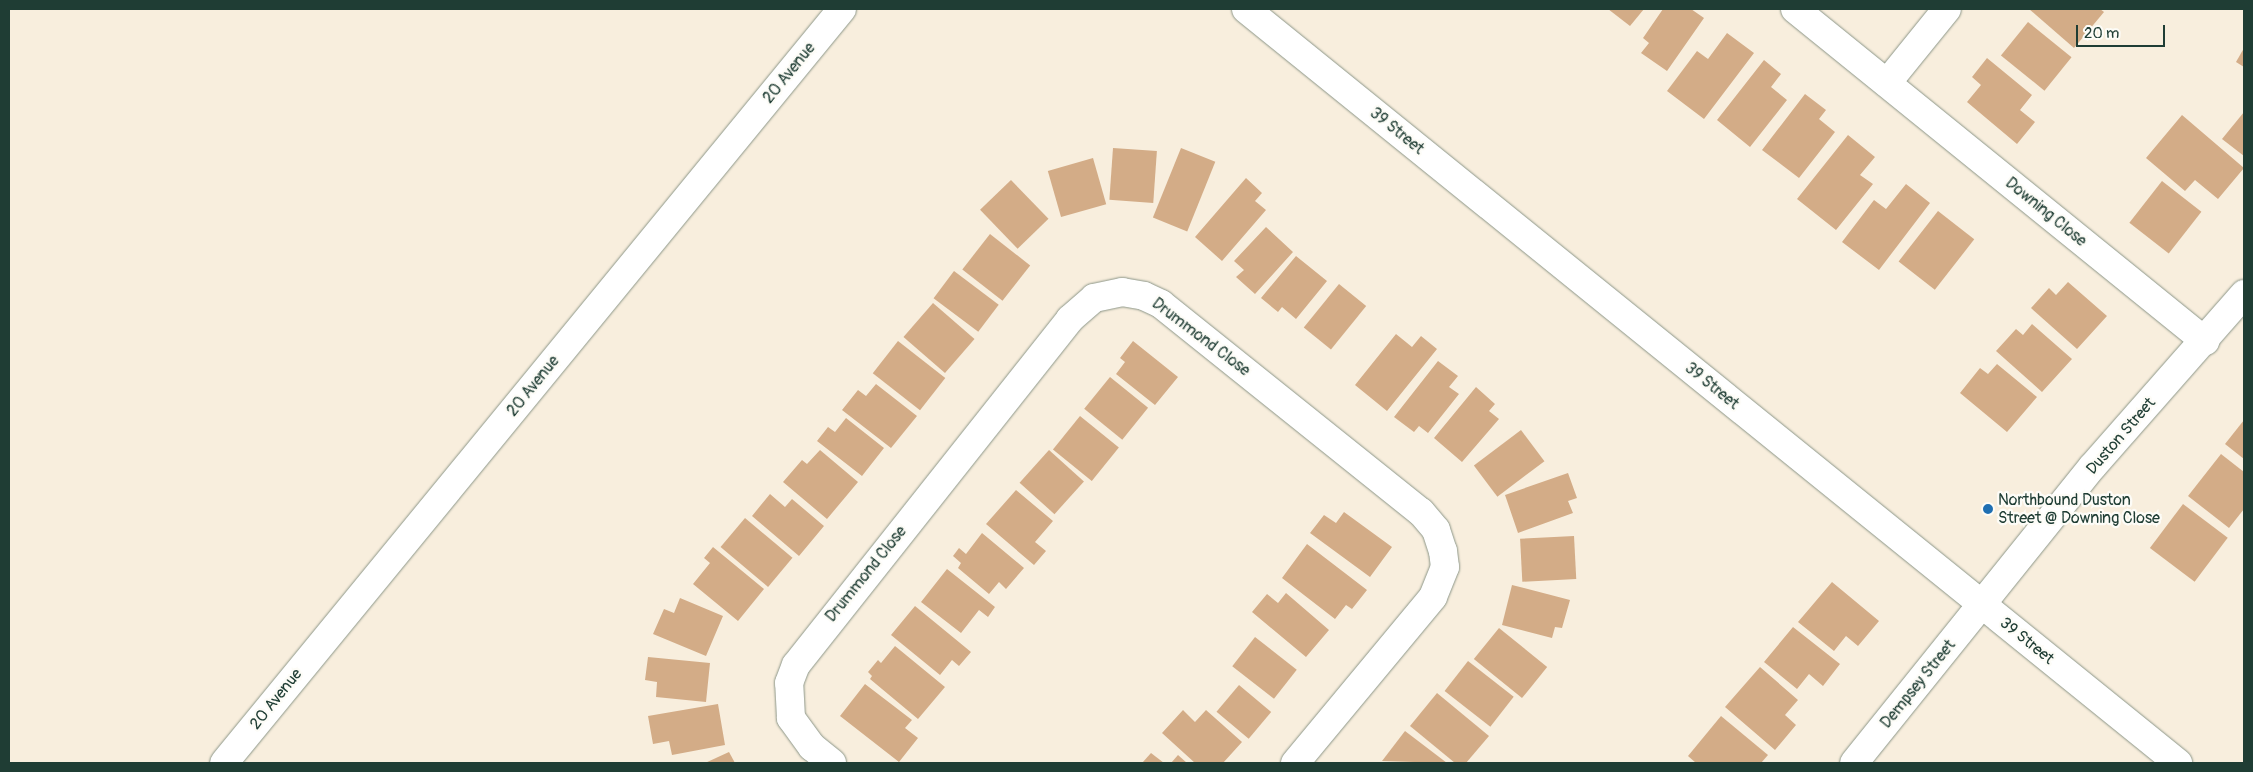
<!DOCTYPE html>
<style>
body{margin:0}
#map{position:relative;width:2253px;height:772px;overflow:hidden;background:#f8eedd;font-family:Pangolin,sans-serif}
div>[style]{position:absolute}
.building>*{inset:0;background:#d3ac87;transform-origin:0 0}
.roads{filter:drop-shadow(0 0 1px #8c9688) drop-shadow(0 0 1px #8c9688)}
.minor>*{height:28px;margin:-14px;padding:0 14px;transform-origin:14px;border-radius:14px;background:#fff}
.tertiary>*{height:28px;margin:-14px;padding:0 14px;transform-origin:14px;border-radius:14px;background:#fff}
.dots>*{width:14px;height:14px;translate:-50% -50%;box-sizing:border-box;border:2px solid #fdfcf7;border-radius:50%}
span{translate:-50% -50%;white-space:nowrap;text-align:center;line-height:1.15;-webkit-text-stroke:4.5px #fdfcf7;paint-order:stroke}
.street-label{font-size:16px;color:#1f3d34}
.poi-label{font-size:16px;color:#1f3d34}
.left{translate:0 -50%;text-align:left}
.frame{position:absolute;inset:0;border:10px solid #1f3d34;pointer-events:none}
.scale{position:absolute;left:2076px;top:25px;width:89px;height:22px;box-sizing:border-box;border:2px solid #1f3d34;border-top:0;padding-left:6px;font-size:15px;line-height:18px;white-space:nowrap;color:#1f3d34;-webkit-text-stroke:4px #fdfcf7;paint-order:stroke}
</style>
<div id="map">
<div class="building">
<i style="clip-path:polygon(1608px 9px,1644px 9px,1630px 26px)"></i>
<i style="clip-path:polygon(1663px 9px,1691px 9px,1704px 18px,1667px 71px,1641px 53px,1649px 43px,1643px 38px)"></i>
<i style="clip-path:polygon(2029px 9px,2100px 9px,2104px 12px,2074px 48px)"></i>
<i style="left:2028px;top:22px;width:56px;height:43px;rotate:39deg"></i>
<i style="clip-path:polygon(1727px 33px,1754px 53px,1704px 119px,1667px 91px,1697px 51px,1708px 59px)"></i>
<i style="clip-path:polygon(2244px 48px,2244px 67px,2236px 62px)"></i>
<i style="clip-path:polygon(1987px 58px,2032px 95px,2020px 110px,2035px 122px,2017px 144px,1967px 102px,1981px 85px,1972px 77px)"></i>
<i style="clip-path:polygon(1764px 60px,1781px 74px,1771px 87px,1787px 100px,1750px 147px,1717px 120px)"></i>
<i style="clip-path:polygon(1805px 94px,1826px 110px,1819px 119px,1835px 132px,1799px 178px,1762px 150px)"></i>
<i style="clip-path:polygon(2244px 112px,2244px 156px,2222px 139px)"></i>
<i style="clip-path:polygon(2182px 115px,2244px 168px,2218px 199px,2195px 180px,2185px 191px,2146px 158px)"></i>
<i style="clip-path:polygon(1848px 135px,1875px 157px,1860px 175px,1873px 184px,1836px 230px,1797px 199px)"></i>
<i style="left:1113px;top:148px;width:44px;height:52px;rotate:4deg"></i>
<i style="left:1181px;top:148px;width:37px;height:75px;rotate:22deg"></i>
<i style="left:1093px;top:158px;width:48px;height:47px;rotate:74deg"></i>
<i style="clip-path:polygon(1246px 178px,1262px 193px,1255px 201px,1266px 210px,1222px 261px,1195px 237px)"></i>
<i style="left:1011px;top:180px;width:54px;height:43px;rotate:46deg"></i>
<i style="left:2162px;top:181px;width:50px;height:53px;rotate:38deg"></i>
<i style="clip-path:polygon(1906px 184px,1930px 203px,1879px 270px,1842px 242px,1874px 200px,1886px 209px)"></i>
<i style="left:1938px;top:211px;width:46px;height:64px;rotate:38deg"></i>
<i style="clip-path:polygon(1266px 227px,1293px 252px,1255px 294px,1236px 277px,1244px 270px,1234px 261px)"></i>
<i style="left:990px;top:234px;width:51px;height:45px;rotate:38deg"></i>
<i style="clip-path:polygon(1296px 256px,1327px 281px,1296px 319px,1282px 307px,1278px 312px,1261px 298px)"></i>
<i style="left:954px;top:271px;width:56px;height:34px;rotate:37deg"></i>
<i style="clip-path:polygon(2068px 282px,2107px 316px,2077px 349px,2031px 308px,2049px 288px,2056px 295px)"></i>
<i style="left:1339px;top:284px;width:35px;height:56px;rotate:39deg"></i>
<i style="left:933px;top:303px;width:55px;height:45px;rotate:41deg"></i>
<i style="clip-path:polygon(2032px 324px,2072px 359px,2042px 392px,1996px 351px,2016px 329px,2023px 335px)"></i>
<i style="clip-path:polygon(1396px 334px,1412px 347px,1421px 336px,1437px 349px,1387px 411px,1355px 385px)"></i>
<i style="left:898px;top:341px;width:60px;height:41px;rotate:38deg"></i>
<i style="clip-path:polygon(1133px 341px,1178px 377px,1155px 405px,1116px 374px,1125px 362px,1120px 358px)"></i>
<i style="clip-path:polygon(1438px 361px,1458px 376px,1449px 387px,1459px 394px,1428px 433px,1419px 426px,1414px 432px,1394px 417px)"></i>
<i style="clip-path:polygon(1997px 364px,2037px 397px,2007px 432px,1960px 393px,1980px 368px,1988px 374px)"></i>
<i style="left:1110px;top:377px;width:49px;height:41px;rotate:39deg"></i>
<i style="clip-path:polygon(876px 384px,917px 416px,891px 448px,842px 410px,858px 390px,866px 396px)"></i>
<i style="clip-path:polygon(1476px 387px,1495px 404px,1489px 411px,1499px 419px,1462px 462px,1434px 438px)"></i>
<i style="left:1080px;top:416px;width:50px;height:43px;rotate:39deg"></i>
<i style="clip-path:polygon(846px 418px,884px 448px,862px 476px,817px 441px,828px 427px,835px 432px)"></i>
<i style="clip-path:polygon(2244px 420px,2244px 459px,2225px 444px)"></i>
<i style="left:1521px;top:430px;width:39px;height:59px;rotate:53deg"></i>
<i style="clip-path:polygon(820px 450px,858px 482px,827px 519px,783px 482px,802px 460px,807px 464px)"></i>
<i style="left:1049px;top:450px;width:47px;height:44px;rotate:42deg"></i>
<i style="clip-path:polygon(2221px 454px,2244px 472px,2244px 509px,2229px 528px,2188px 496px)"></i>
<i style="clip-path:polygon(1568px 473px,1577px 498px,1568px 501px,1573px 513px,1518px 533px,1505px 495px)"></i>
<i style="clip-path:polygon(1016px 490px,1053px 521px,1035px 542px,1046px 551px,1034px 565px,986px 524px)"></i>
<i style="clip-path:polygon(770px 494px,785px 507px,792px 499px,824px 526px,799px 556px,752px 516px)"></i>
<i style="left:2183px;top:504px;width:56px;height:55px;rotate:37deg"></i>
<i style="clip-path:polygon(1344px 512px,1392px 547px,1370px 577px,1310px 533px,1324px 515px,1336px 523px)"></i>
<i style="left:745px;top:518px;width:62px;height:38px;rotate:40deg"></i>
<i style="clip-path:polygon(982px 533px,1024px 568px,1006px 589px,999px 582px,989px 594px,958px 568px,961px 563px,953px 556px,959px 548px,966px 554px)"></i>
<i style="left:1574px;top:536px;width:43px;height:54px;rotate:87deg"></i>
<i style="clip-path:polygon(1307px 544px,1367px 590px,1352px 609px,1346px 605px,1335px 619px,1282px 578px)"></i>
<i style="clip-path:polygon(713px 547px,764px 589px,738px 621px,693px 584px,710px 563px,704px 558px)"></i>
<i style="clip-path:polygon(947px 569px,995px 607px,988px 617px,979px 610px,961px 633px,921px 602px)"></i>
<i style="clip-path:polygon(1832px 582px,1879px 621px,1858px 646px,1846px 636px,1834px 651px,1798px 622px)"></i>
<i style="clip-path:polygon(1512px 585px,1570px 600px,1562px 628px,1555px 627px,1552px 638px,1502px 625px)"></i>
<i style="clip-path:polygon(1286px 593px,1329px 630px,1306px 657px,1252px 612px,1267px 594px,1278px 603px)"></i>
<i style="clip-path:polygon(680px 598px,723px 616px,706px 656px,653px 634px,664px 609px,674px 613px)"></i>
<i style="clip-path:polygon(915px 606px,971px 652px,959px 666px,952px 660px,940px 675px,891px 635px)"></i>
<i style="clip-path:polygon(1793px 627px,1840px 664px,1823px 686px,1809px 674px,1797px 689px,1764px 662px)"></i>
<i style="left:1499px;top:628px;width:62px;height:40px;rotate:39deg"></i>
<i style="left:1255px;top:637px;width:53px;height:37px;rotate:38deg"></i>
<i style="clip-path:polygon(895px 646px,945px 687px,918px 719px,870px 679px,872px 676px,868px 672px,878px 660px,881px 663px)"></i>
<i style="clip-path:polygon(648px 657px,710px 663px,706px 702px,656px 697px,657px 682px,645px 680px)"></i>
<i style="left:1468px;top:661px;width:58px;height:38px;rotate:38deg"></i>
<i style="clip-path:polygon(1760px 667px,1798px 700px,1785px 715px,1796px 725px,1775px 750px,1725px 707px)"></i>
<i style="clip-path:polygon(865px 684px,912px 720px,905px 728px,918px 738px,899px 762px,840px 716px)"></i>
<i style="left:1239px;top:685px;width:42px;height:35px;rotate:40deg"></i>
<i style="clip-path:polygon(1437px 693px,1489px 736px,1466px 763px,1455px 763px,1410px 726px)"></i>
<i style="clip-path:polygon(718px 704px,725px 745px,672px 755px,669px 741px,653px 744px,648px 716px)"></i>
<i style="clip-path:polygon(1183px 710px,1195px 722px,1206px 710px,1242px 742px,1223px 763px,1195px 763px,1162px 733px)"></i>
<i style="clip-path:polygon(1721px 716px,1768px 755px,1761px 763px,1696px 763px,1688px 756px)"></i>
<i style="clip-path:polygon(1405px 731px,1447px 763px,1382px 761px)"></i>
<i style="clip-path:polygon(729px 752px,735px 763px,705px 763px)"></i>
<i style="clip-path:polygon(1151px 753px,1164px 763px,1142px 763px)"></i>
<i style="clip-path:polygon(1178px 755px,1187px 763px,1171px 763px)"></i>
</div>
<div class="roads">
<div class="minor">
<i style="left:1795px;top:9px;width:528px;rotate:39deg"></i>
<i style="left:1887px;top:83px;width:95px;rotate:-51deg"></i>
<i style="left:224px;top:763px;width:975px;rotate:-50.66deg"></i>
<i style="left:832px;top:763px;width:26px;rotate:-141deg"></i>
<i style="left:812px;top:747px;width:36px;rotate:-126deg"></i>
<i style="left:791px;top:718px;width:35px;rotate:-93deg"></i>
<i style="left:789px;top:683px;width:19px;rotate:-69deg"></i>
<i style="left:796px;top:665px;width:441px;rotate:-51.6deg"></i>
<i style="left:1070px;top:319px;width:32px;rotate:-41deg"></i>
<i style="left:1094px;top:298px;width:29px;rotate:-12deg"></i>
<i style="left:1122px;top:292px;width:22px;rotate:10deg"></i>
<i style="left:1144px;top:296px;width:19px;rotate:25deg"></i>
<i style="left:1161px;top:304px;width:333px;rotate:38.7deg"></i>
<i style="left:1421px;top:512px;width:23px;rotate:50deg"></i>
<i style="left:1436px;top:530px;width:22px;rotate:72deg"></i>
<i style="left:1443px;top:551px;width:16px;rotate:83deg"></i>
<i style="left:1445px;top:567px;width:32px;rotate:112deg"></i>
<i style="left:1433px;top:597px;width:216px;rotate:129.7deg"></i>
</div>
<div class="tertiary">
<i style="left:1246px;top:9px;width:1199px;rotate:38.97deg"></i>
<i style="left:1854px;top:763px;width:381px;rotate:-51.2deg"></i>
<i style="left:2093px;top:466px;width:229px;rotate:-48.7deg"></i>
</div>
</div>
<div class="dots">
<i style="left:1988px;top:509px;background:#1f6fb2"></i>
</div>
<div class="street-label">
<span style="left:789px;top:73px;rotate:-51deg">20 Avenue</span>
<span style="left:1397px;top:131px;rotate:39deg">39 Street</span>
<span style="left:2046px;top:212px;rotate:39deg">Downing Close</span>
<span style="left:1201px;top:337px;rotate:37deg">Drummond Close</span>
<span style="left:533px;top:386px;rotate:-51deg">20 Avenue</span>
<span style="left:1712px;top:386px;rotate:39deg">39 Street</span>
<span style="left:2121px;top:436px;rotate:-49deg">Duston Street</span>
<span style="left:866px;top:574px;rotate:-51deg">Drummond Close</span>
<span style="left:2027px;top:641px;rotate:39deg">39 Street</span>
<span style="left:1918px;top:684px;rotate:-51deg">Dempsey Street</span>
<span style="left:276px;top:699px;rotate:-51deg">20 Avenue</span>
</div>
<div class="poi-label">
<span class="left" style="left:1998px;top:509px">Northbound Duston<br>Street @ Downing Close</span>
</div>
<div class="frame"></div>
<div class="scale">20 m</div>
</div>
